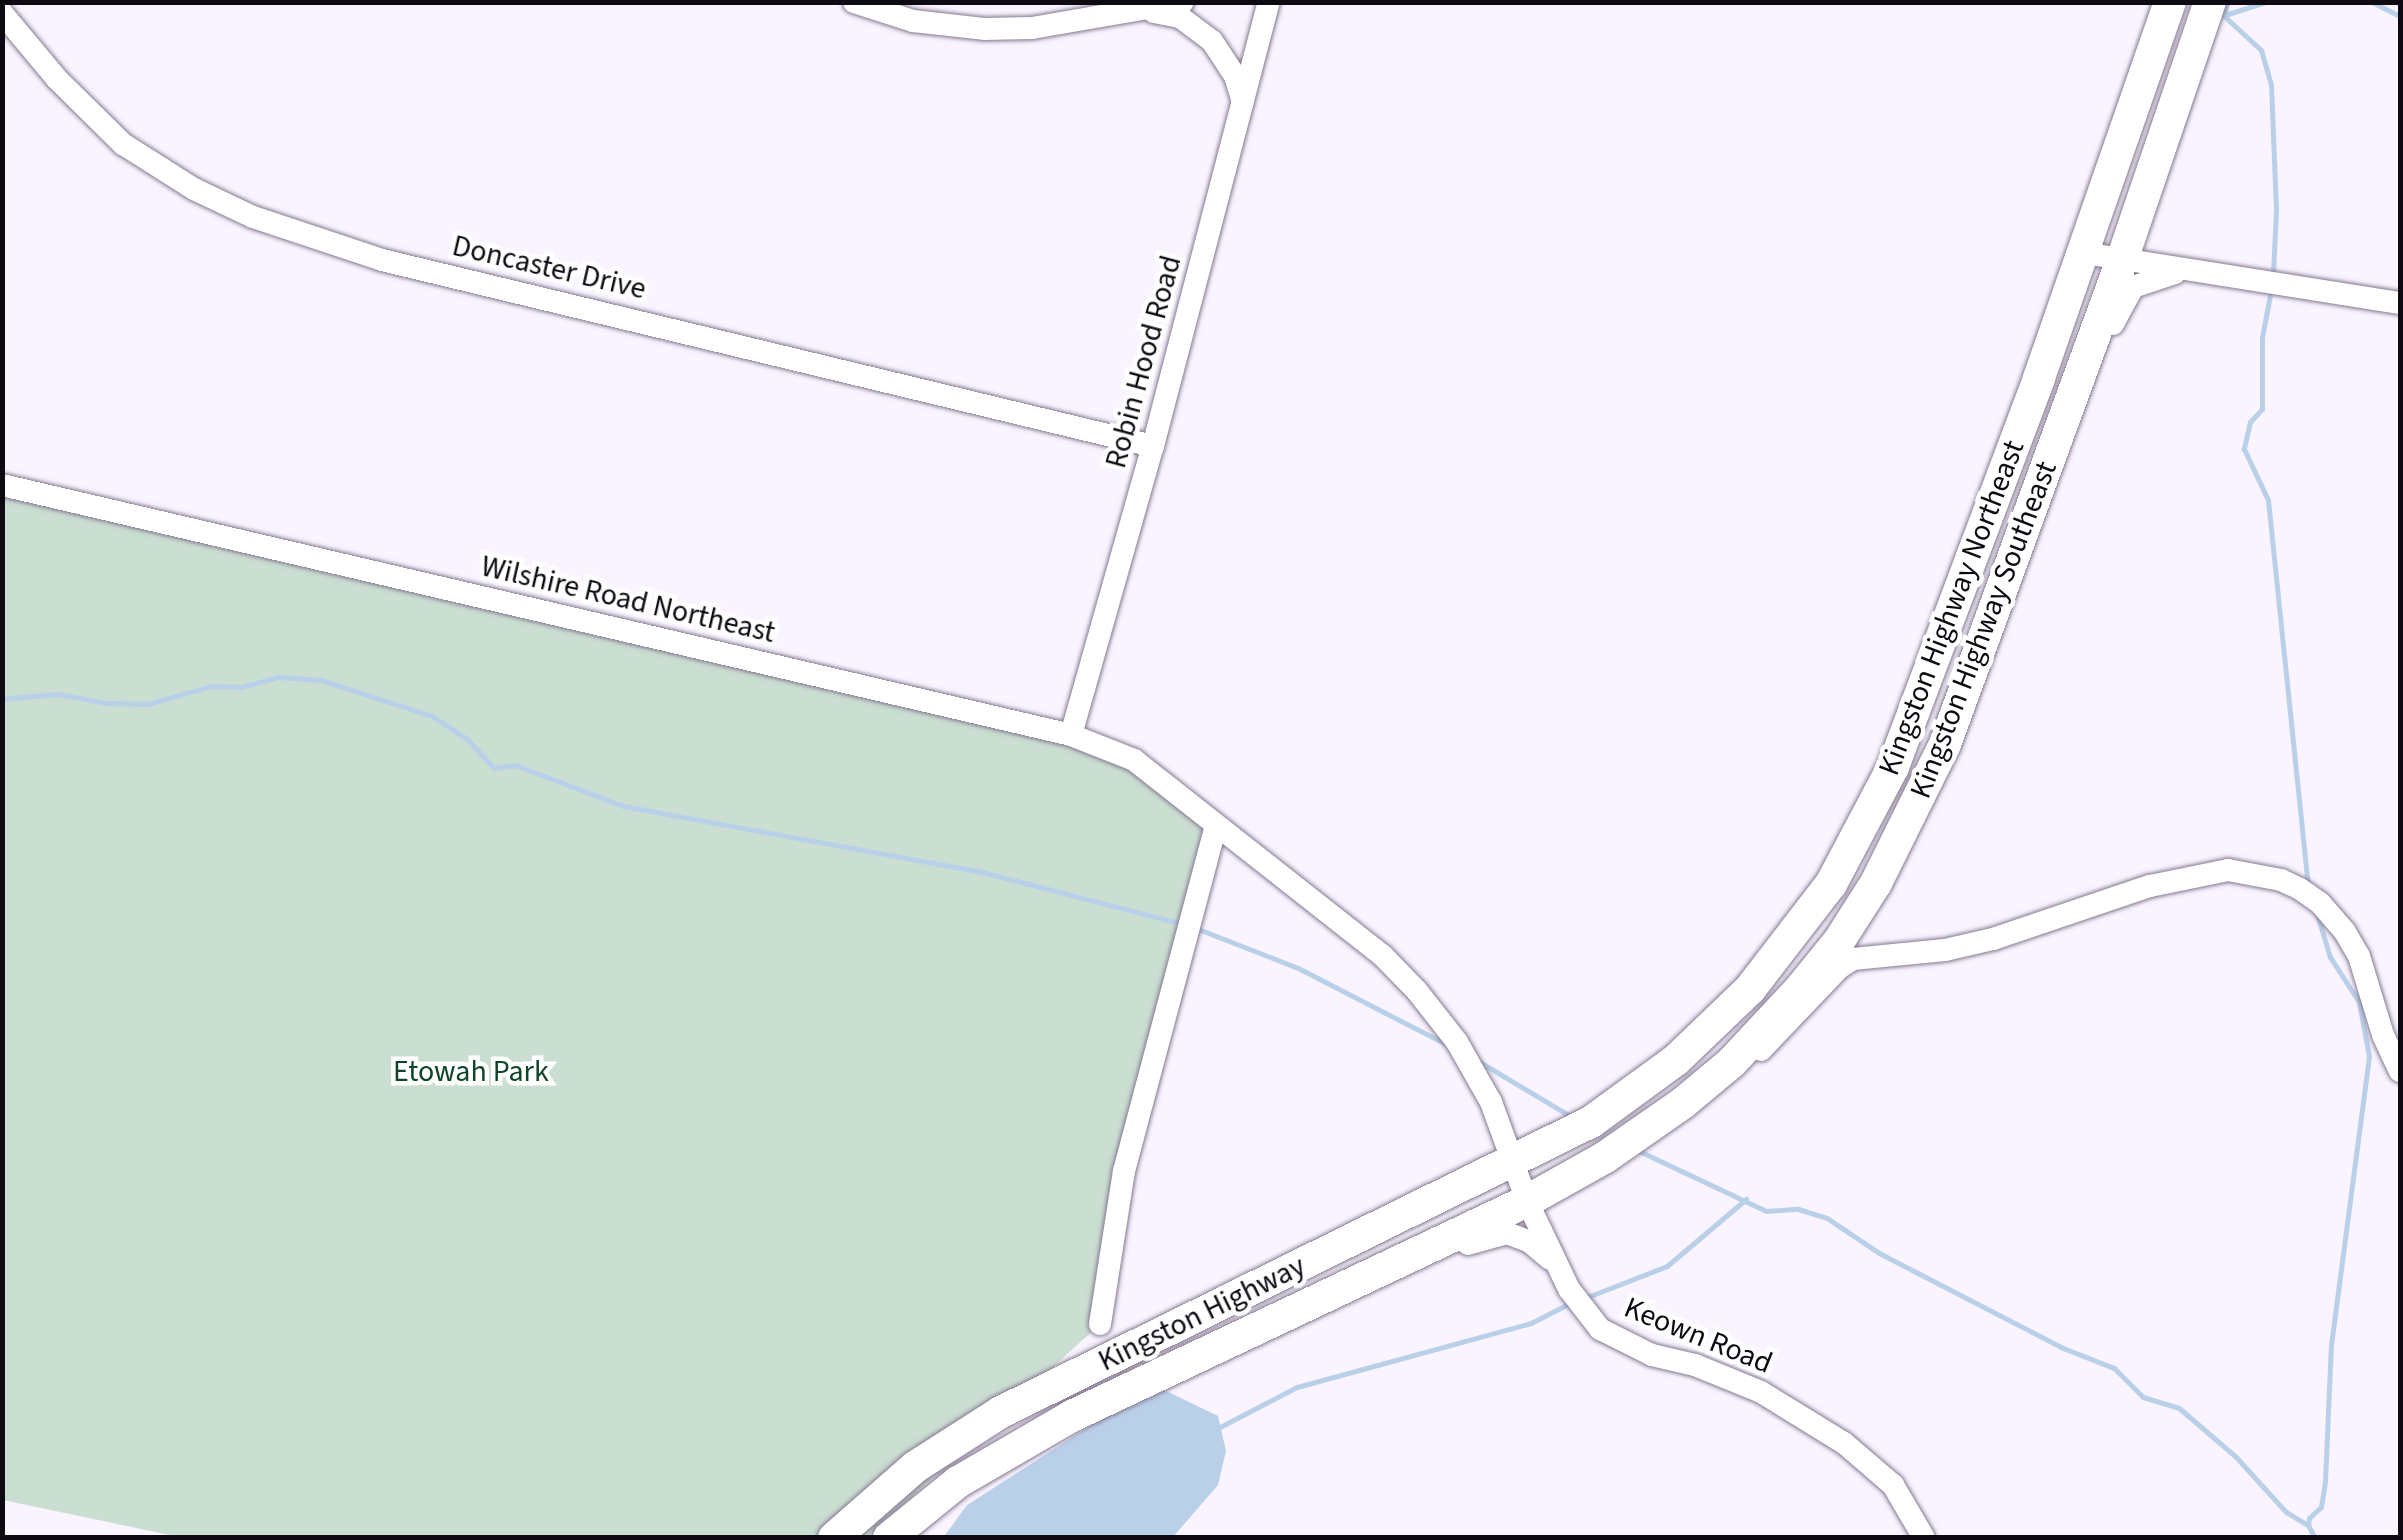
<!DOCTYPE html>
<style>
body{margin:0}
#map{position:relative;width:2403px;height:1540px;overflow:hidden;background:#f9f4ff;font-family:"Source Sans 3",sans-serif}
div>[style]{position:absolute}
.green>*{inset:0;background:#caded1}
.water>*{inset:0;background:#bad0e9}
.stream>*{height:5px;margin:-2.5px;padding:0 2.5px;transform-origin:2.5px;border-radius:2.5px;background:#bad0e9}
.roads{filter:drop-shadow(0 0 2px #847990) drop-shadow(0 0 2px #847990)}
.minor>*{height:22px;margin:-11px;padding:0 11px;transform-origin:11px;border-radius:11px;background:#fff}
.secondary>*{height:32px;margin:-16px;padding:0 16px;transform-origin:16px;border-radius:16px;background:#fff}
span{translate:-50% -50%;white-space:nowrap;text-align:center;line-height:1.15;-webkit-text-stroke:9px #fff;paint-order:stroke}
.street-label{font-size:30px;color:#0e0a12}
.park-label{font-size:30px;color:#0e442a}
.frame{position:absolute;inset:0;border:5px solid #0e0a12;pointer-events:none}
</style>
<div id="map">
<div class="green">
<i style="clip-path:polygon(3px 485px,1106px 746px,1216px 826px,1100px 1324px,868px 1537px,184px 1538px,3px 1500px)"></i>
</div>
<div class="water">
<i style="clip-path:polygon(1160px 1388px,1218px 1416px,1226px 1451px,1218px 1485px,1173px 1537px,943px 1538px,967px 1505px,1096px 1422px)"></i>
</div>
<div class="stream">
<i style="left:2372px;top:2px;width:31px;rotate:27deg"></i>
<i style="left:2225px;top:15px;width:42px;rotate:-18deg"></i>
<i style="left:2224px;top:16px;width:50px;rotate:42.6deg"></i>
<i style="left:2261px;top:50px;width:36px;rotate:74deg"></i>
<i style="left:2271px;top:85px;width:125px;rotate:87.7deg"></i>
<i style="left:2276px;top:210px;width:64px;rotate:92.7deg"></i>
<i style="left:2224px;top:16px;width:14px;rotate:-78deg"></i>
<i style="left:2271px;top:290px;width:48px;rotate:100.8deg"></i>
<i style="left:2262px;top:337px;width:72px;rotate:90deg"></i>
<i style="left:2262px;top:409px;width:18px;rotate:133deg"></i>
<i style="left:2250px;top:422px;width:28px;rotate:103deg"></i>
<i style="left:2244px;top:449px;width:56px;rotate:64.8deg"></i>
<i style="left:2268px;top:500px;width:387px;rotate:84.1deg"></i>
<i style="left:2px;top:699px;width:56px;rotate:-5.1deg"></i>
<i style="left:58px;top:694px;width:49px;rotate:10.6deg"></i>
<i style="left:106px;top:703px;width:42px;rotate:1.4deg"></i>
<i style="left:148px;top:704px;width:66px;rotate:-15.9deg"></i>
<i style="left:211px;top:686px;width:30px;rotate:2deg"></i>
<i style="left:241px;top:687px;width:39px;rotate:-15deg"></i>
<i style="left:279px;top:677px;width:42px;rotate:4.1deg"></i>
<i style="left:321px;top:680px;width:117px;rotate:18deg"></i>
<i style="left:432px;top:716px;width:42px;rotate:33.3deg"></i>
<i style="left:467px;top:739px;width:40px;rotate:47deg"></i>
<i style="left:494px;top:768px;width:21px;rotate:-8deg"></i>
<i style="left:515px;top:765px;width:116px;rotate:20.8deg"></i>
<i style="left:623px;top:806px;width:361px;rotate:10.4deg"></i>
<i style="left:978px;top:871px;width:212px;rotate:14.5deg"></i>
<i style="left:1198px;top:929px;width:107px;rotate:21.3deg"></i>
<i style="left:1298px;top:968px;width:166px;rotate:27.2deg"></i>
<i style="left:1478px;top:1061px;width:109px;rotate:30.8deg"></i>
<i style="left:1639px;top:1151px;width:140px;rotate:25.3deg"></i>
<i style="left:1766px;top:1211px;width:32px;rotate:-4deg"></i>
<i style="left:1798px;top:1209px;width:30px;rotate:17deg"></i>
<i style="left:1827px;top:1218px;width:63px;rotate:33.9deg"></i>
<i style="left:1879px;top:1253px;width:207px;rotate:27.3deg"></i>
<i style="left:2063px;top:1348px;width:55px;rotate:21.4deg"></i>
<i style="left:2114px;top:1368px;width:41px;rotate:45deg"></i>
<i style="left:2143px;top:1397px;width:38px;rotate:17deg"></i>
<i style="left:2179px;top:1408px;width:75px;rotate:40.7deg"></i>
<i style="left:2236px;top:1457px;width:74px;rotate:47.7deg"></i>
<i style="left:2286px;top:1512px;width:26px;rotate:31deg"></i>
<i style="left:2308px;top:1525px;width:15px;rotate:62deg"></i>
<i style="left:1585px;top:1298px;width:88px;rotate:-21.3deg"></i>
<i style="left:1667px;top:1266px;width:104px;rotate:-40.3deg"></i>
<i style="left:1220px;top:1427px;width:87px;rotate:-27.5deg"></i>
<i style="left:1297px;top:1387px;width:243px;rotate:-15.3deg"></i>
<i style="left:1531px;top:1323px;width:44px;rotate:-27.1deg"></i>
<i style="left:2308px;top:1525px;width:7px;rotate:-82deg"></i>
<i style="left:2309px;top:1518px;width:16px;rotate:-43deg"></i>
<i style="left:2321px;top:1507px;width:26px;rotate:-81deg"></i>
<i style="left:2325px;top:1481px;width:136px;rotate:-87.5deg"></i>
<i style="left:2331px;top:1345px;width:291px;rotate:-82.5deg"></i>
<i style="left:2369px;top:1056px;width:55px;rotate:-100.5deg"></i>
<i style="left:2359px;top:1002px;width:54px;rotate:-122.8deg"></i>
<i style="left:2330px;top:957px;width:45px;rotate:-106.8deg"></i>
</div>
<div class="roads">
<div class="minor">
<i style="left:854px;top:2px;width:62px;rotate:17.9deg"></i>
<i style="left:913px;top:21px;width:71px;rotate:6.4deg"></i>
<i style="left:984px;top:29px;width:48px;rotate:-1.2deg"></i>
<i style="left:1032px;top:28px;width:153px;rotate:-9.8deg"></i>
<i style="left:1154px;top:12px;width:26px;rotate:11deg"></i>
<i style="left:1180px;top:17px;width:40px;rotate:37deg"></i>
<i style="left:1212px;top:41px;width:42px;rotate:56.7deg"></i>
<i style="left:1235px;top:76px;width:27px;rotate:73deg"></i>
<i style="left:2px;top:13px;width:86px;rotate:50.2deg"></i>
<i style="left:57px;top:79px;width:93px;rotate:44.6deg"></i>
<i style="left:123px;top:144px;width:84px;rotate:32.4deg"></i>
<i style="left:194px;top:189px;width:65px;rotate:25.4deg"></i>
<i style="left:253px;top:217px;width:136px;rotate:18.4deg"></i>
<i style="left:382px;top:260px;width:793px;rotate:13.56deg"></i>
<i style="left:2084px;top:253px;width:320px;rotate:9deg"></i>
<i style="left:2113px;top:324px;width:42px;rotate:-61.6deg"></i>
<i style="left:2133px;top:287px;width:44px;rotate:-18.4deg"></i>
<i style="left:2px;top:485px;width:1098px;rotate:13.16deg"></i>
<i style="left:1071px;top:735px;width:68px;rotate:21.6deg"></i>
<i style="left:1134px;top:760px;width:315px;rotate:38.2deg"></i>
<i style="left:1382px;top:955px;width:50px;rotate:45.8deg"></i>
<i style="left:1417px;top:991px;width:65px;rotate:51.9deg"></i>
<i style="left:1457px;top:1042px;width:69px;rotate:60.5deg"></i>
<i style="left:1491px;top:1102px;width:105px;rotate:70deg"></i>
<i style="left:1527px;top:1201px;width:98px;rotate:64.5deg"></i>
<i style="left:1569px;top:1289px;width:51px;rotate:52.2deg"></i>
<i style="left:1600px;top:1329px;width:58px;rotate:26.6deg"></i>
<i style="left:1652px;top:1355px;width:44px;rotate:13.1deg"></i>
<i style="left:1695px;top:1365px;width:71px;rotate:22.2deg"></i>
<i style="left:1761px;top:1392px;width:97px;rotate:31.6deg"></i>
<i style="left:1844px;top:1443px;width:65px;rotate:40.6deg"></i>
<i style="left:1893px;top:1485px;width:61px;rotate:59.7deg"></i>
<i style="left:1071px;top:735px;width:300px;rotate:-74.2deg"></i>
<i style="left:1153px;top:446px;width:459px;rotate:-75.4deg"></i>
<i style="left:1761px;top:1050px;width:113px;rotate:-46.4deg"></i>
<i style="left:1839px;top:968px;width:17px;rotate:-33deg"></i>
<i style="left:1853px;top:959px;width:92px;rotate:-5.6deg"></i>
<i style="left:1945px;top:950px;width:49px;rotate:-12.9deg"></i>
<i style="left:1993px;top:939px;width:166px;rotate:-18.7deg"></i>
<i style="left:2150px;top:886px;width:80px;rotate:-11.6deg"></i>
<i style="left:2228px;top:870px;width:54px;rotate:10.7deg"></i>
<i style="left:2281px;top:880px;width:21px;rotate:25deg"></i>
<i style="left:2300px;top:889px;width:24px;rotate:35deg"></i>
<i style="left:2320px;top:903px;width:38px;rotate:49deg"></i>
<i style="left:2345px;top:932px;width:28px;rotate:60deg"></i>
<i style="left:2359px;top:956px;width:83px;rotate:73.1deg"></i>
<i style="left:2383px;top:1035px;width:40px;rotate:65deg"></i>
<i style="left:1468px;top:1244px;width:41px;rotate:-15.8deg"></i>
<i style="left:1507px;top:1233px;width:25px;rotate:21deg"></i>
<i style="left:1530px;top:1242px;width:26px;rotate:40deg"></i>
<i style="left:1100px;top:1324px;width:155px;rotate:-81.1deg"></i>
<i style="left:1124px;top:1171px;width:357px;rotate:-75.1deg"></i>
</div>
<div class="secondary">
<i style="left:834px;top:1538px;width:108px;rotate:-41.2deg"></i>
<i style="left:915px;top:1467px;width:102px;rotate:-32.6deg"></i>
<i style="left:1001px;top:1412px;width:657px;rotate:-26.18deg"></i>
<i style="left:1591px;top:1122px;width:105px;rotate:-36.1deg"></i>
<i style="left:1676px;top:1060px;width:103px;rotate:-43.8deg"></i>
<i style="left:1750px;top:989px;width:133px;rotate:-52.4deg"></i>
<i style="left:1831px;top:884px;width:132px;rotate:-62.1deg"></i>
<i style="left:1893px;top:767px;width:415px;rotate:-69.4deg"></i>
<i style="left:2039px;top:378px;width:398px;rotate:-70.8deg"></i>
<i style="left:889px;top:1538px;width:89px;rotate:-39.1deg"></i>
<i style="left:958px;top:1482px;width:132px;rotate:-30.1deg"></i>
<i style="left:1072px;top:1416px;width:503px;rotate:-25.29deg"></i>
<i style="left:1527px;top:1201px;width:88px;rotate:-29.2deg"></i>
<i style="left:1604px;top:1158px;width:96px;rotate:-34.8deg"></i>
<i style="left:1683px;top:1103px;width:64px;rotate:-39.9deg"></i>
<i style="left:1732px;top:1062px;width:100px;rotate:-47deg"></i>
<i style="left:1800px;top:989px;width:62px;rotate:-50.9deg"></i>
<i style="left:1839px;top:941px;width:69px;rotate:-57.5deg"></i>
<i style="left:1876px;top:883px;width:155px;rotate:-63.6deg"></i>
<i style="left:1945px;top:744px;width:515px;rotate:-69.91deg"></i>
<i style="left:2122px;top:260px;width:273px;rotate:-71.2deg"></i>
</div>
</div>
<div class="street-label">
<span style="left:549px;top:268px;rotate:13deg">Doncaster Drive</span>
<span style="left:1144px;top:362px;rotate:-75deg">Robin Hood Road</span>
<span style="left:628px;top:600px;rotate:13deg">Wilshire Road Northeast</span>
<span style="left:1952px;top:608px;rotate:-69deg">Kingston Highway Northeast</span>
<span style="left:1984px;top:630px;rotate:-69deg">Kingston Highway Southeast</span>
<span style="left:1202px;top:1314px;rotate:-26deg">Kingston Highway</span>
<span style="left:1698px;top:1336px;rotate:22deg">Keown Road</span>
</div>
<div class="park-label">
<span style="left:471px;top:1072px">Etowah Park</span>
</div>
<div class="frame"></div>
</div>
